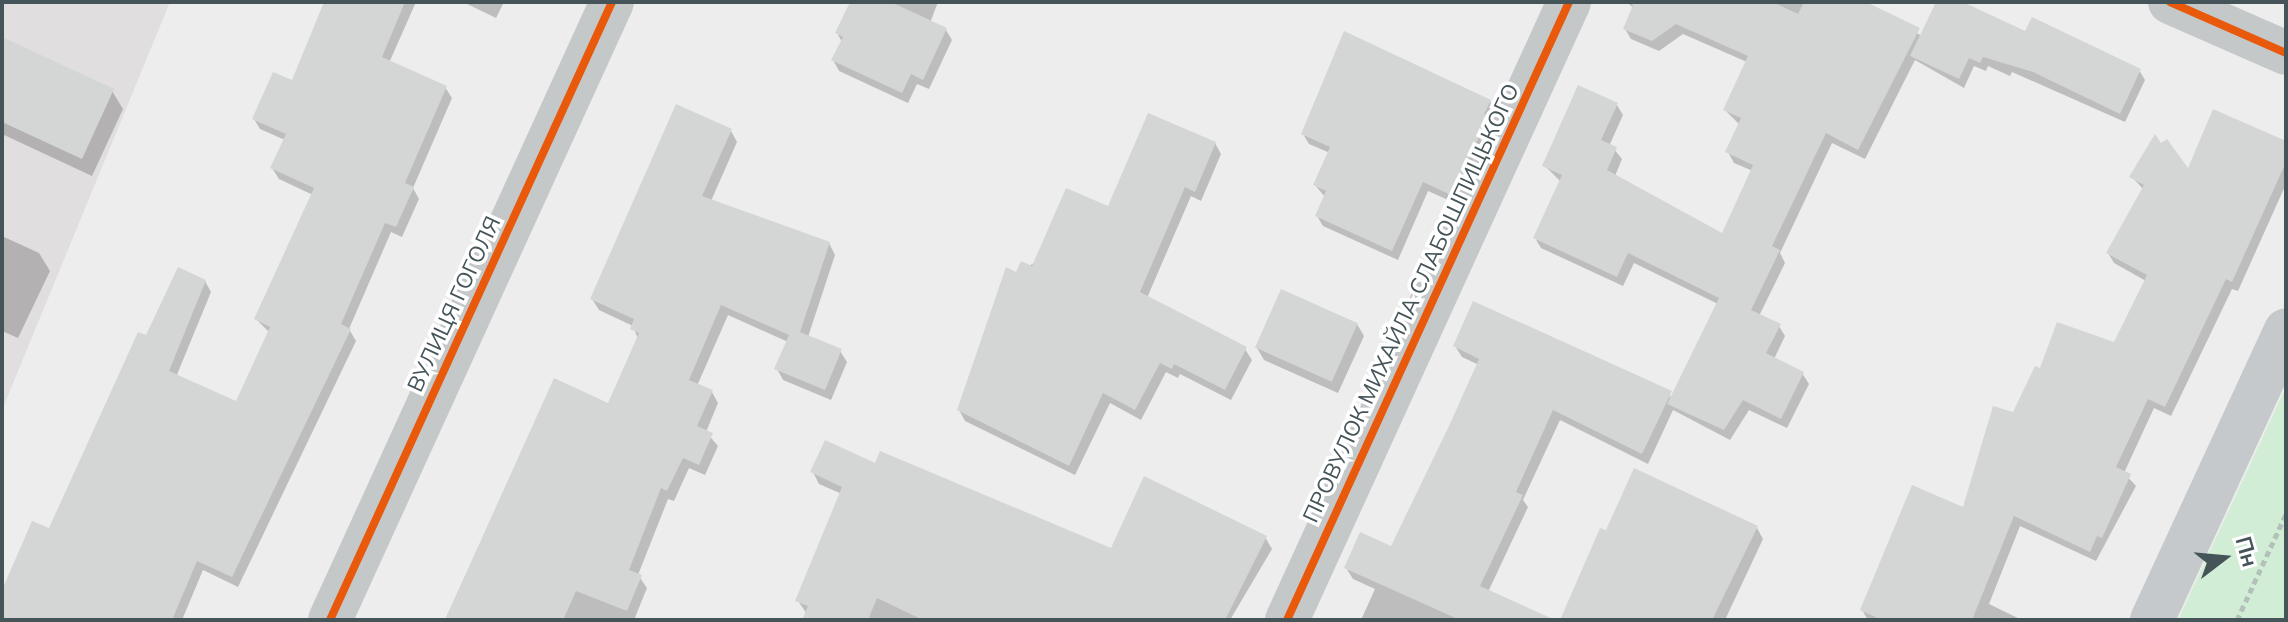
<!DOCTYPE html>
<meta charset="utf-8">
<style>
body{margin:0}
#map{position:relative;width:2288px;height:622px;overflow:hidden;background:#eeeded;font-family:Mulish,sans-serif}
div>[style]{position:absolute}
.education>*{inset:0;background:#e0dedf}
.green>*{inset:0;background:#d1edd5}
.shadow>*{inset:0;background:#0003}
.building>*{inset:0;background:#d4d5d5;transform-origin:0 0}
.path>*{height:5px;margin-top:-2.5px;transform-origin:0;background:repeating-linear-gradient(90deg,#b4c1ba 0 6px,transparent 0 10px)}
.minor>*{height:44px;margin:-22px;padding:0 22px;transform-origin:22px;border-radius:22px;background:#c5c8c9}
.secondary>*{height:44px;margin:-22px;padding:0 22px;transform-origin:22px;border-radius:22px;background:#c5c9cb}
.cycleway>*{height:8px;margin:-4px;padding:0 4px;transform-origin:4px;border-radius:4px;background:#e8590c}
span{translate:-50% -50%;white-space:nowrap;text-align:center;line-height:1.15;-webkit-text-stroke:7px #fff;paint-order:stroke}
.street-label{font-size:22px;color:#455459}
.frame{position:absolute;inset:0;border:4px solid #455459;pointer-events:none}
.north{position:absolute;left:2184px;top:518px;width:80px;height:80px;-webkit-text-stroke:6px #fff;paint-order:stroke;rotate:74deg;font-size:22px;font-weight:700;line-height:32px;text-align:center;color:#455459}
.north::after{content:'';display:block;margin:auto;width:28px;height:36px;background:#455459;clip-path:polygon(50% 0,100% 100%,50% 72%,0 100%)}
</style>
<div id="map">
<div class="education">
<i style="clip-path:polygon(2px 2px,170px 2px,2px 410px)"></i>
</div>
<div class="green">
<i style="clip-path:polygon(2286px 387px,2286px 620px,2178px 620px)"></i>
</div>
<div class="shadow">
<i style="clip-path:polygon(326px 2px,416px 2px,389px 63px,445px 87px,452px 98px,413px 188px,419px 199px,402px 237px,391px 232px,349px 329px,356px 341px,238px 587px,203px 570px,182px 620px,2px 620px,2px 601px,50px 531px,147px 338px,205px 281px,211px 292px,176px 377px,237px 404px,270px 333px,256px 319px,313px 195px,279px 179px,272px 168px,285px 140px,260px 129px,254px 119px,293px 83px)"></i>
<i style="clip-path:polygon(463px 2px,504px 2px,496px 18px)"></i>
<i style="clip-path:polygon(852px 2px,938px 2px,930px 23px,946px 30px,952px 40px,929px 89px,917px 84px,908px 103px,839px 71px,833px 60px,842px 42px,837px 33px)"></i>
<i style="clip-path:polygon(1626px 2px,1861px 2px,1922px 36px,1938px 2px,1958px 2px,2026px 34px,2139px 70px,2145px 80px,2125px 122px,2012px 72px,2010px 76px,1988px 66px,1986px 71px,1974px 66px,1964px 88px,1915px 60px,1865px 159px,1832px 143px,1780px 253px,1785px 263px,1759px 316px,1779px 326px,1785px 336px,1774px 359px,1802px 373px,1809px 384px,1787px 428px,1749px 410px,1730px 440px,1673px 410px,1648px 464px,1560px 420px,1523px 500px,1528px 507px,1488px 592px,1550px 620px,1361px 620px,1375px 589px,1353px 579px,1346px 568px,1392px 548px,1479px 365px,1462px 357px,1455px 346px,1673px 397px,1718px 304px,1634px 263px,1623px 286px,1541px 248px,1535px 238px,1561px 182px,1545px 166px,1617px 105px,1623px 115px,1610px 144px,1622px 159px,1615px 176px,1723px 236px,1753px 171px,1734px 163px,1728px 152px,1740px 125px,1725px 110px,1747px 62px,1683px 34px,1659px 51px,1631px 39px,1625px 29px,1634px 8px)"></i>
<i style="clip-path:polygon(2px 40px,112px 91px,123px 109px,92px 176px,2px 134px)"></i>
<i style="clip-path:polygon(1490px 101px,1495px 112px,1457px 204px,1428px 191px,1398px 260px,1323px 226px,1317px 216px,1325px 197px,1315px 185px,1330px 153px,1309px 144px,1303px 134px)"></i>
<i style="clip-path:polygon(731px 131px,737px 142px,711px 201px,829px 243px,835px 255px,808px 337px,840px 351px,847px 362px,831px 400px,783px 380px,777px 369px,788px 342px,728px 315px,697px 386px,712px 392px,718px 403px,706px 432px,718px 446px,705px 475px,689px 468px,674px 501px,668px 499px,638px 575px,647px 588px,634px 620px,445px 620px,555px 380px,609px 405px,638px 339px,633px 326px,599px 310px,592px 299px)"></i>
<i style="clip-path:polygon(1215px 143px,1221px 154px,1201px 201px,1191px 196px,1147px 298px,1245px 349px,1252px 360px,1231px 400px,1180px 374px,1178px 378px,1166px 372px,1141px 420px,1110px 403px,1075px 475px,965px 421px,959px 410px,1017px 274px)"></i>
<i style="clip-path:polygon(2286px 143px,2286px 184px,2238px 291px,2232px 289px,2171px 416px,2154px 408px,2124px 473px,2136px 486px,2096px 561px,2020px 526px,1989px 604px,2022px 620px,1868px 620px,1862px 610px,1964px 509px,2042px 371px,2115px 345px,2146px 281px,2114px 263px,2108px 253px,2144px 190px,2132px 177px,2188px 172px)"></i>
<i style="clip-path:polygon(2px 236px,39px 253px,50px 271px,18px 338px,2px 331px)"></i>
<i style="clip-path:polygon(1357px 324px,1364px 336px,1338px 393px,1264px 360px,1257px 348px)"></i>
<i style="clip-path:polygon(876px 466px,1112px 551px,1265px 537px,1272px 549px,1230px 620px,804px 620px,807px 614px,798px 601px,842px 494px,819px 484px,813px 472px)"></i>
<i style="clip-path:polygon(1757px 528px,1763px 539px,1725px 620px,1562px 620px)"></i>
</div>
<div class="building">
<i style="clip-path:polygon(324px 2px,405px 2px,382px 57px,447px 86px,405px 183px,414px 187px,396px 227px,385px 223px,341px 324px,351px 329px,232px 577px,197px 561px,172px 620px,2px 620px,2px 590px,32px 521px,49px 528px,138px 332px,146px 335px,178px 267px,206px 280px,169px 371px,236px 401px,270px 327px,254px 319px,314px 188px,270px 168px,286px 134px,252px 119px,273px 72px,292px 80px)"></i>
<i style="clip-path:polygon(850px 2px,891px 2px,947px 28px,923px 80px,911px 74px,902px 93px,831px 60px,843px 37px,835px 33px)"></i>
<i style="clip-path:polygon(1627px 2px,1773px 2px,1798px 14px,1804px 2px,1866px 2px,1920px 28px,1858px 150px,1826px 133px,1772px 246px,1780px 250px,1751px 310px,1781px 324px,1766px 353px,1804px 372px,1781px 419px,1743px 400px,1724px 430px,1667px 404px,1719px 298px,1628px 253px,1617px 277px,1533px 238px,1562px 175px,1542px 166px,1578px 85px,1618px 103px,1601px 140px,1617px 147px,1607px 170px,1722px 233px,1753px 165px,1725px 152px,1741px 118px,1723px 110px,1748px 56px,1676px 24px,1652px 41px,1623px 29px,1633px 5px)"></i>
<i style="clip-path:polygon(1936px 2px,1963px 2px,2025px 31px,2032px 17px,2141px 69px,2120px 114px,2033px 72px,1983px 57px,1980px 63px,1969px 58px,1959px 79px,1910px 56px)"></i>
<i style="clip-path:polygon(1344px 31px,1491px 100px,1484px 114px,1489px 116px,1451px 195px,1423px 182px,1392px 251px,1315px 216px,1326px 191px,1313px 185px,1330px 147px,1301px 134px)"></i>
<i style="clip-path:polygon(2px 37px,114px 89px,82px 159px,2px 122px)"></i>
<i style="clip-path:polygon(676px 104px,732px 129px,702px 196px,830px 242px,800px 332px,842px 349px,825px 390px,774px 369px,789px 335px,721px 305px,689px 380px,713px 390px,697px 426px,713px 433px,699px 465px,683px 458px,667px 491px,661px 488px,629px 570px,642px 575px,627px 611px,576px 591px,563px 620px,445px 620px,554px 378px,608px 403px,639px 333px,630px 329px,634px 319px,590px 299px)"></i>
<i style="clip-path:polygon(2213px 109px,2286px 141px,2286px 162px,2232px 282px,2226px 279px,2165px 407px,2148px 399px,2116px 467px,2131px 474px,2102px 538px,2097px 536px,2090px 552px,2014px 516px,1972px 620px,1882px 620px,1860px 610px,1912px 485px,1963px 507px,1993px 406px,2013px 412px,2035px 366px,2040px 368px,2057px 322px,2114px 342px,2147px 275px,2106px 253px,2144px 185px,2129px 177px,2155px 134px,2161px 143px,2167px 139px,2188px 168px)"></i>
<i style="clip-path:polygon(1148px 113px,1216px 142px,1195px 192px,1185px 187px,1140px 292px,1247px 347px,1225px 390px,1174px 364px,1172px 369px,1160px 363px,1135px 410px,1103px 393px,1069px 466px,957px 410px,1006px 267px,1016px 272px,1021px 261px,1032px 266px,1066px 188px,1108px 206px)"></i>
<i style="left:1281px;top:289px;width:84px;height:64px;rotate:24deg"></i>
<i style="clip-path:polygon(1473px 301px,1672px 391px,1642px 454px,1553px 410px,1516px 492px,1523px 495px,1480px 586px,1555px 620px,1460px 620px,1344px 568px,1360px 532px,1391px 546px,1449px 426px,1479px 359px,1453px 346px)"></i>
<i style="clip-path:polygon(825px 440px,875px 463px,880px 451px,1111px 548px,1144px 476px,1267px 536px,1225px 620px,923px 620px,877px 598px,868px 620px,802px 620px,808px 606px,795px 601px,842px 487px,810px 472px)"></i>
<i style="clip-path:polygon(1634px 468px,1758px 526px,1712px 620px,1560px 620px,1600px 528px,1606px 530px)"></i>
</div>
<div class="path">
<i style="left:2237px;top:620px;width:117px;rotate:-65.2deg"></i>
</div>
<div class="minor">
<i style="left:2170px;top:2px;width:127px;rotate:23.7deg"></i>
<i style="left:330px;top:620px;width:679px;rotate:-65.47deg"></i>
<i style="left:1287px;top:620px;width:679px;rotate:-65.47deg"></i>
</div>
<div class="secondary">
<i style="left:2152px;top:620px;width:319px;rotate:-65.2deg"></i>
</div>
<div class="cycleway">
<i style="left:2170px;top:2px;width:127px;rotate:23.7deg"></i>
<i style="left:330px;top:620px;width:679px;rotate:-65.47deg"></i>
<i style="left:1287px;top:620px;width:679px;rotate:-65.47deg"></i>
</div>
<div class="street-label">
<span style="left:1411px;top:303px;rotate:-65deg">ПРОВУЛОК МИХАЙЛА СЛАБОШПИЦЬКОГО</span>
<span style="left:454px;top:304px;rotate:-65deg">ВУЛИЦЯ ГОГОЛЯ</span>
</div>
<div class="frame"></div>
<div class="north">Пн</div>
</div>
